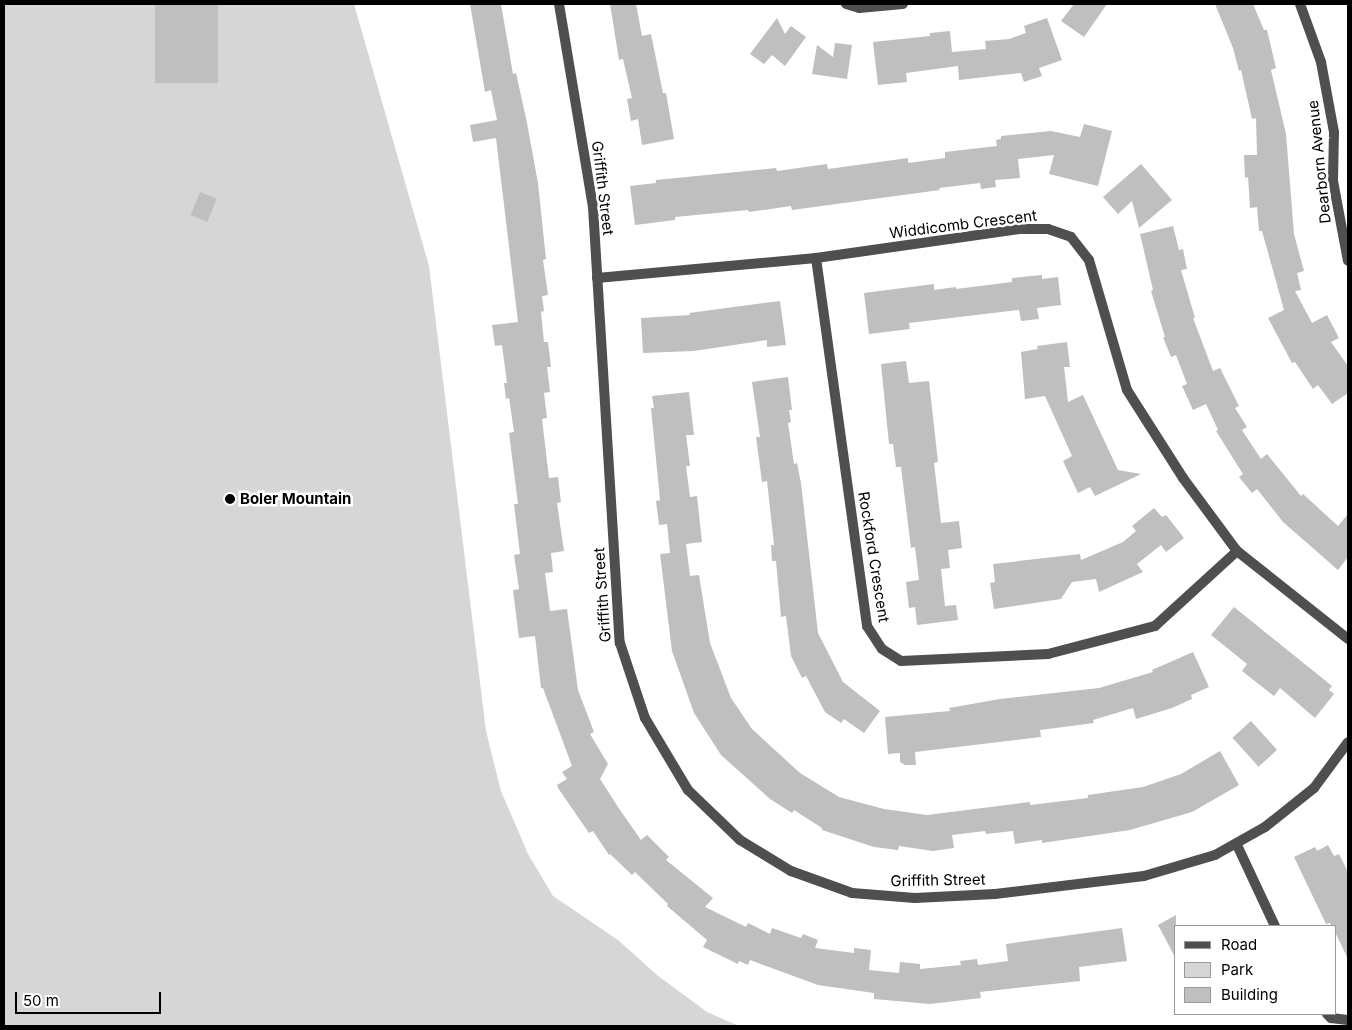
<!DOCTYPE html>
<style>
body{margin:0}
#map{position:relative;width:1352px;height:1030px;overflow:hidden;background:#fff;font-family:Inter,sans-serif}
div>[style]{position:absolute}
.green>*{inset:0;background:#d6d6d6}
.building>*{inset:0;background:#bfbfbf;transform-origin:0 0}
.minor>*{height:10px;margin:-5px;padding:0 5px;transform-origin:5px;border-radius:5px;background:#4f4f4f}
.tertiary>*{height:10px;margin:-5px;padding:0 5px;transform-origin:5px;border-radius:5px;background:#4f4f4f}
.dots>*{width:14px;height:14px;translate:-50% -50%;box-sizing:border-box;border:2px solid #fff;border-radius:50%}
span{translate:-50% -50%;white-space:nowrap;text-align:center;line-height:1.15;-webkit-text-stroke:5px #fff;paint-order:stroke}
.street-label{font-size:15px;color:#000}
.poi-label{font-size:15px;color:#000;font-weight:700}
.left{translate:0 -50%;text-align:left}
.frame{position:absolute;inset:0;border:5px solid #000;pointer-events:none}
.legend{position:absolute;left:1174px;top:925px;width:162px;height:90px;box-sizing:border-box;background:#fff;border:1px solid #999;margin:0;padding:6px 9px;list-style:none;font-size:15px;color:#000}
.legend li{display:flex;align-items:center;gap:10px;height:25px}
.legend b{width:25px;border:1px solid #999}
.scale{position:absolute;left:15px;top:992px;width:146px;height:22px;box-sizing:border-box;border:2px solid #000;border-top:0;padding-left:6px;font-size:15px;line-height:18px;white-space:nowrap;color:#000;-webkit-text-stroke:4px #fff;paint-order:stroke}
</style>
<div id="map">
<div class="green">
<i style="clip-path:polygon(4px 4px,354px 4px,429px 266px,486px 731px,501px 791px,528px 854px,553px 896px,618px 940px,657px 975px,707px 1012px,739px 1026px,4px 1026px)"></i>
</div>
<div class="building">
<i style="left:155px;top:4px;width:63px;height:79px"></i>
<i style="clip-path:polygon(470px 4px,501px 4px,513px 74px,516px 73px,527px 123px,538px 183px,546px 259px,543px 260px,548px 295px,542px 296px,544px 311px,541px 312px,544px 342px,548px 342px,551px 367px,547px 367px,550px 392px,544px 393px,547px 418px,542px 419px,549px 478px,558px 477px,561px 502px,557px 503px,564px 551px,551px 553px,553px 572px,545px 573px,550px 611px,567px 609px,578px 690px,594px 732px,590px 734px,608px 764px,600px 779px,620px 810px,641px 840px,647px 835px,669px 857px,666px 860px,713px 898px,705px 907px,746px 927px,748px 923px,770px 934px,772px 928px,801px 938px,803px 934px,818px 940px,815px 948px,854px 953px,854px 948px,871px 950px,869px 970px,899px 973px,900px 962px,920px 964px,920px 969px,961px 965px,960px 961px,977px 959px,978px 965px,1008px 961px,1006px 944px,1122px 928px,1127px 961px,1079px 967px,1080px 981px,980px 992px,981px 998px,930px 1004px,874px 999px,874px 993px,818px 985px,750px 960px,748px 965px,739px 961px,738px 964px,703px 947px,707px 940px,667px 906px,668px 904px,635px 872px,632px 875px,610px 854px,609px 855px,593px 831px,589px 833px,558px 788px,557px 785px,567px 779px,562px 772px,572px 766px,543px 688px,541px 688px,535px 636px,519px 638px,513px 590px,519px 589px,514px 555px,520px 554px,514px 504px,518px 504px,509px 433px,514px 432px,509px 398px,506px 399px,504px 383px,507px 383px,502px 345px,495px 346px,492px 325px,518px 322px,496px 138px,473px 142px,470px 125px,497px 120px,491px 90px,485px 92px)"></i>
<i style="clip-path:polygon(610px 4px,636px 4px,642px 36px,651px 34px,663px 93px,666px 93px,674px 139px,642px 145px,638px 119px,631px 121px,627px 99px,632px 98px,623px 59px,619px 60px)"></i>
<i style="clip-path:polygon(1074px 4px,1107px 4px,1084px 37px,1061px 21px)"></i>
<i style="clip-path:polygon(1215px 4px,1253px 4px,1264px 30px,1267px 30px,1276px 68px,1271px 70px,1286px 134px,1294px 234px,1304px 271px,1297px 273px,1301px 290px,1295px 291px,1312px 323px,1327px 315px,1339px 338px,1331px 342px,1348px 366px,1348px 393px,1332px 404px,1318px 385px,1313px 389px,1295px 362px,1292px 363px,1268px 318px,1284px 310px,1262px 231px,1259px 231px,1257px 207px,1250px 208px,1248px 177px,1245px 178px,1244px 155px,1257px 155px,1256px 118px,1252px 119px,1241px 70px,1239px 71px,1233px 48px)"></i>
<i style="clip-path:polygon(777px 18px,785px 34px,791px 26px,806px 37px,785px 66px,772px 55px,764px 64px,750px 54px)"></i>
<i style="clip-path:polygon(1047px 18px,1062px 60px,1039px 68px,1042px 76px,1024px 82px,1021px 73px,959px 80px,958px 66px,906px 73px,907px 82px,878px 85px,873px 42px,930px 36px,930px 33px,950px 31px,952px 52px,986px 49px,985px 41px,1009px 39px,1026px 33px,1024px 26px)"></i>
<i style="clip-path:polygon(835px 43px,852px 45px,847px 79px,812px 74px,817px 45px,833px 57px)"></i>
<i style="clip-path:polygon(1084px 124px,1112px 131px,1098px 186px,1049px 174px,1054px 155px,1018px 159px,1020px 178px,995px 180px,996px 187px,981px 189px,980px 183px,939px 188px,940px 190px,792px 210px,791px 206px,749px 212px,748px 210px,675px 217px,675px 220px,635px 225px,630px 186px,656px 183px,656px 180px,776px 168px,777px 171px,827px 164px,828px 169px,908px 158px,908px 163px,945px 158px,945px 152px,997px 146px,996px 140px,1001px 139px,1001px 136px,1051px 131px,1080px 137px)"></i>
<i style="clip-path:polygon(1141px 164px,1172px 200px,1139px 228px,1132px 201px,1118px 214px,1103px 197px)"></i>
<i style="left:200px;top:192px;width:18px;height:25px;rotate:22deg"></i>
<i style="clip-path:polygon(1173px 226px,1179px 250px,1183px 249px,1187px 269px,1181px 270px,1195px 318px,1193px 318px,1213px 371px,1220px 368px,1239px 406px,1235px 408px,1247px 427px,1242px 430px,1261px 459px,1267px 454px,1301px 496px,1303px 494px,1338px 526px,1348px 514px,1348px 557px,1338px 570px,1283px 522px,1257px 489px,1252px 493px,1239px 477px,1243px 474px,1216px 431px,1218px 430px,1206px 404px,1193px 410px,1182px 386px,1187px 384px,1176px 355px,1171px 357px,1163px 337px,1165px 337px,1151px 291px,1153px 290px,1140px 234px)"></i>
<i style="clip-path:polygon(1042px 275px,1042px 279px,1058px 277px,1061px 305px,1037px 308px,1039px 319px,1021px 321px,1019px 310px,909px 323px,910px 329px,869px 334px,864px 293px,934px 284px,934px 290px,956px 287px,956px 289px,1012px 282px,1012px 278px)"></i>
<i style="clip-path:polygon(780px 301px,786px 345px,767px 347px,767px 340px,694px 351px,643px 353px,641px 318px,690px 315px,689px 313px)"></i>
<i style="clip-path:polygon(1067px 342px,1070px 367px,1064px 367px,1068px 402px,1083px 395px,1118px 470px,1141px 474px,1095px 496px,1090px 487px,1078px 493px,1063px 461px,1072px 456px,1045px 396px,1025px 399px,1021px 352px,1038px 349px,1037px 346px)"></i>
<i style="clip-path:polygon(906px 361px,909px 383px,929px 381px,938px 462px,934px 463px,941px 523px,959px 521px,962px 548px,948px 550px,950px 568px,941px 569px,945px 606px,956px 605px,958px 620px,917px 625px,915px 607px,909px 608px,906px 582px,919px 580px,915px 547px,911px 548px,901px 467px,896px 467px,893px 444px,889px 444px,881px 364px)"></i>
<i style="clip-path:polygon(788px 377px,792px 410px,789px 410px,791px 422px,788px 423px,794px 464px,797px 463px,801px 483px,818px 633px,843px 682px,880px 711px,864px 733px,844px 719px,841px 723px,825px 712px,806px 676px,802px 678px,791px 656px,786px 616px,781px 617px,776px 561px,772px 561px,771px 545px,774px 545px,767px 481px,762px 482px,756px 437px,760px 437px,752px 382px)"></i>
<i style="clip-path:polygon(689px 392px,694px 435px,686px 435px,690px 466px,686px 466px,690px 497px,697px 496px,702px 542px,686px 544px,690px 576px,699px 575px,710px 643px,731px 698px,752px 729px,800px 773px,839px 797px,884px 809px,927px 815px,1030px 802px,1030px 805px,1088px 798px,1088px 795px,1143px 787px,1181px 774px,1220px 751px,1239px 785px,1192px 812px,1130px 830px,1042px 843px,1042px 840px,1015px 844px,1013px 831px,986px 834px,985px 831px,952px 835px,954px 848px,933px 851px,899px 846px,898px 850px,874px 847px,822px 830px,822px 828px,794px 810px,792px 813px,770px 799px,721px 755px,694px 713px,672px 651px,660px 554px,670px 553px,667px 524px,659px 525px,656px 501px,660px 500px,651px 408px,654px 408px,652px 396px)"></i>
<i style="clip-path:polygon(1154px 508px,1162px 517px,1166px 515px,1184px 538px,1166px 552px,1161px 545px,1137px 564px,1143px 572px,1099px 592px,1096px 579px,1072px 582px,1061px 599px,994px 609px,990px 583px,995px 582px,993px 564px,1080px 554px,1081px 560px,1123px 542px,1136px 531px,1132px 526px)"></i>
<i style="clip-path:polygon(1234px 607px,1332px 686px,1329px 690px,1334px 694px,1315px 718px,1280px 688px,1274px 696px,1242px 671px,1247px 664px,1211px 635px)"></i>
<i style="clip-path:polygon(1193px 652px,1209px 687px,1191px 695px,1192px 699px,1172px 708px,1136px 719px,1133px 708px,1093px 720px,1094px 723px,1040px 730px,1041px 737px,915px 752px,916px 765px,905px 765px,900px 762px,900px 753px,888px 754px,885px 717px,950px 711px,949px 708px,1000px 699px,1099px 688px,1153px 672px,1152px 670px)"></i>
<i style="left:1251px;top:721px;width:39px;height:25px;rotate:48deg"></i>
<i style="clip-path:polygon(1328px 845px,1334px 856px,1339px 854px,1348px 872px,1348px 959px,1336px 934px,1336px 926px,1332px 926px,1330px 923px,1326px 924px,1294px 857px,1315px 847px,1317px 851px)"></i>
<i style="clip-path:polygon(1176px 915px,1176px 959px,1158px 925px)"></i>
</div>
<div class="minor">
<i style="left:846px;top:4px;width:14px;rotate:17deg"></i>
<i style="left:859px;top:8px;width:44px;rotate:-5.2deg"></i>
<i style="left:1300px;top:4px;width:62px;rotate:70.1deg"></i>
<i style="left:1321px;top:62px;width:71px;rotate:79.5deg"></i>
<i style="left:1334px;top:132px;width:49px;rotate:91.2deg"></i>
<i style="left:1333px;top:181px;width:81px;rotate:79.4deg"></i>
<i style="left:816px;top:258px;width:372px;rotate:82.1deg"></i>
<i style="left:867px;top:626px;width:27px;rotate:57deg"></i>
<i style="left:882px;top:649px;width:22px;rotate:32deg"></i>
<i style="left:901px;top:661px;width:147px;rotate:-2.7deg"></i>
<i style="left:1048px;top:654px;width:111px;rotate:-14.7deg"></i>
<i style="left:1155px;top:626px;width:111px;rotate:-42.4deg"></i>
<i style="left:597px;top:278px;width:220px;rotate:-5.2deg"></i>
<i style="left:816px;top:258px;width:206px;rotate:-8.1deg"></i>
<i style="left:1020px;top:229px;width:28px"></i>
<i style="left:1048px;top:229px;width:24px;rotate:19deg"></i>
<i style="left:1071px;top:237px;width:29px;rotate:52deg"></i>
<i style="left:1089px;top:260px;width:135px;rotate:73.7deg"></i>
<i style="left:1127px;top:390px;width:104px;rotate:57.5deg"></i>
<i style="left:1183px;top:478px;width:91px;rotate:53.5deg"></i>
<i style="left:1237px;top:551px;width:142px;rotate:38.4deg"></i>
<i style="left:1237px;top:845px;width:89px;rotate:64.9deg"></i>
<i style="left:1327px;top:1014px;width:6px;rotate:45deg"></i>
<i style="left:1331px;top:1018px;width:17px;rotate:7deg"></i>
</div>
<div class="tertiary">
<i style="left:559px;top:4px;width:206px;rotate:80.5deg"></i>
<i style="left:593px;top:207px;width:437px;rotate:86.5deg"></i>
<i style="left:620px;top:643px;width:79px;rotate:71.6deg"></i>
<i style="left:645px;top:718px;width:84px;rotate:59.2deg"></i>
<i style="left:688px;top:790px;width:72px;rotate:43.9deg"></i>
<i style="left:740px;top:840px;width:60px;rotate:31.3deg"></i>
<i style="left:791px;top:871px;width:65px;rotate:19.8deg"></i>
<i style="left:852px;top:893px;width:63px;rotate:4.5deg"></i>
<i style="left:915px;top:898px;width:80px;rotate:-2.9deg"></i>
<i style="left:995px;top:894px;width:150px;rotate:-6.9deg"></i>
<i style="left:1144px;top:876px;width:74px;rotate:-16.5deg"></i>
<i style="left:1215px;top:855px;width:57px;rotate:-29.2deg"></i>
<i style="left:1265px;top:827px;width:63px;rotate:-38.5deg"></i>
<i style="left:1314px;top:788px;width:57px;rotate:-53.5deg"></i>
</div>
<div class="dots">
<i style="left:230px;top:499px;background:#000"></i>
</div>
<div class="street-label">
<span style="left:1319px;top:162px;rotate:-96deg">Dearborn Avenue</span>
<span style="left:603px;top:188px;rotate:83deg">Griffith Street</span>
<span style="left:963px;top:224px;rotate:-7deg">Widdicomb Crescent</span>
<span style="left:874px;top:557px;rotate:81deg">Rockford Crescent</span>
<span style="left:602px;top:595px;rotate:-94deg">Griffith Street</span>
<span style="left:938px;top:880px;rotate:-1deg">Griffith Street</span>
</div>
<div class="poi-label">
<span class="left" style="left:240px;top:499px">Boler Mountain</span>
</div>
<div class="frame"></div>
<ul class="legend">
<li><b style="height:6px;background:#4f4f4f"></b>Road</li>
<li><b style="height:14px;background:#d6d6d6"></b>Park</li>
<li><b style="height:14px;background:#bfbfbf"></b>Building</li>
</ul>
<div class="scale">50 m</div>
</div>
